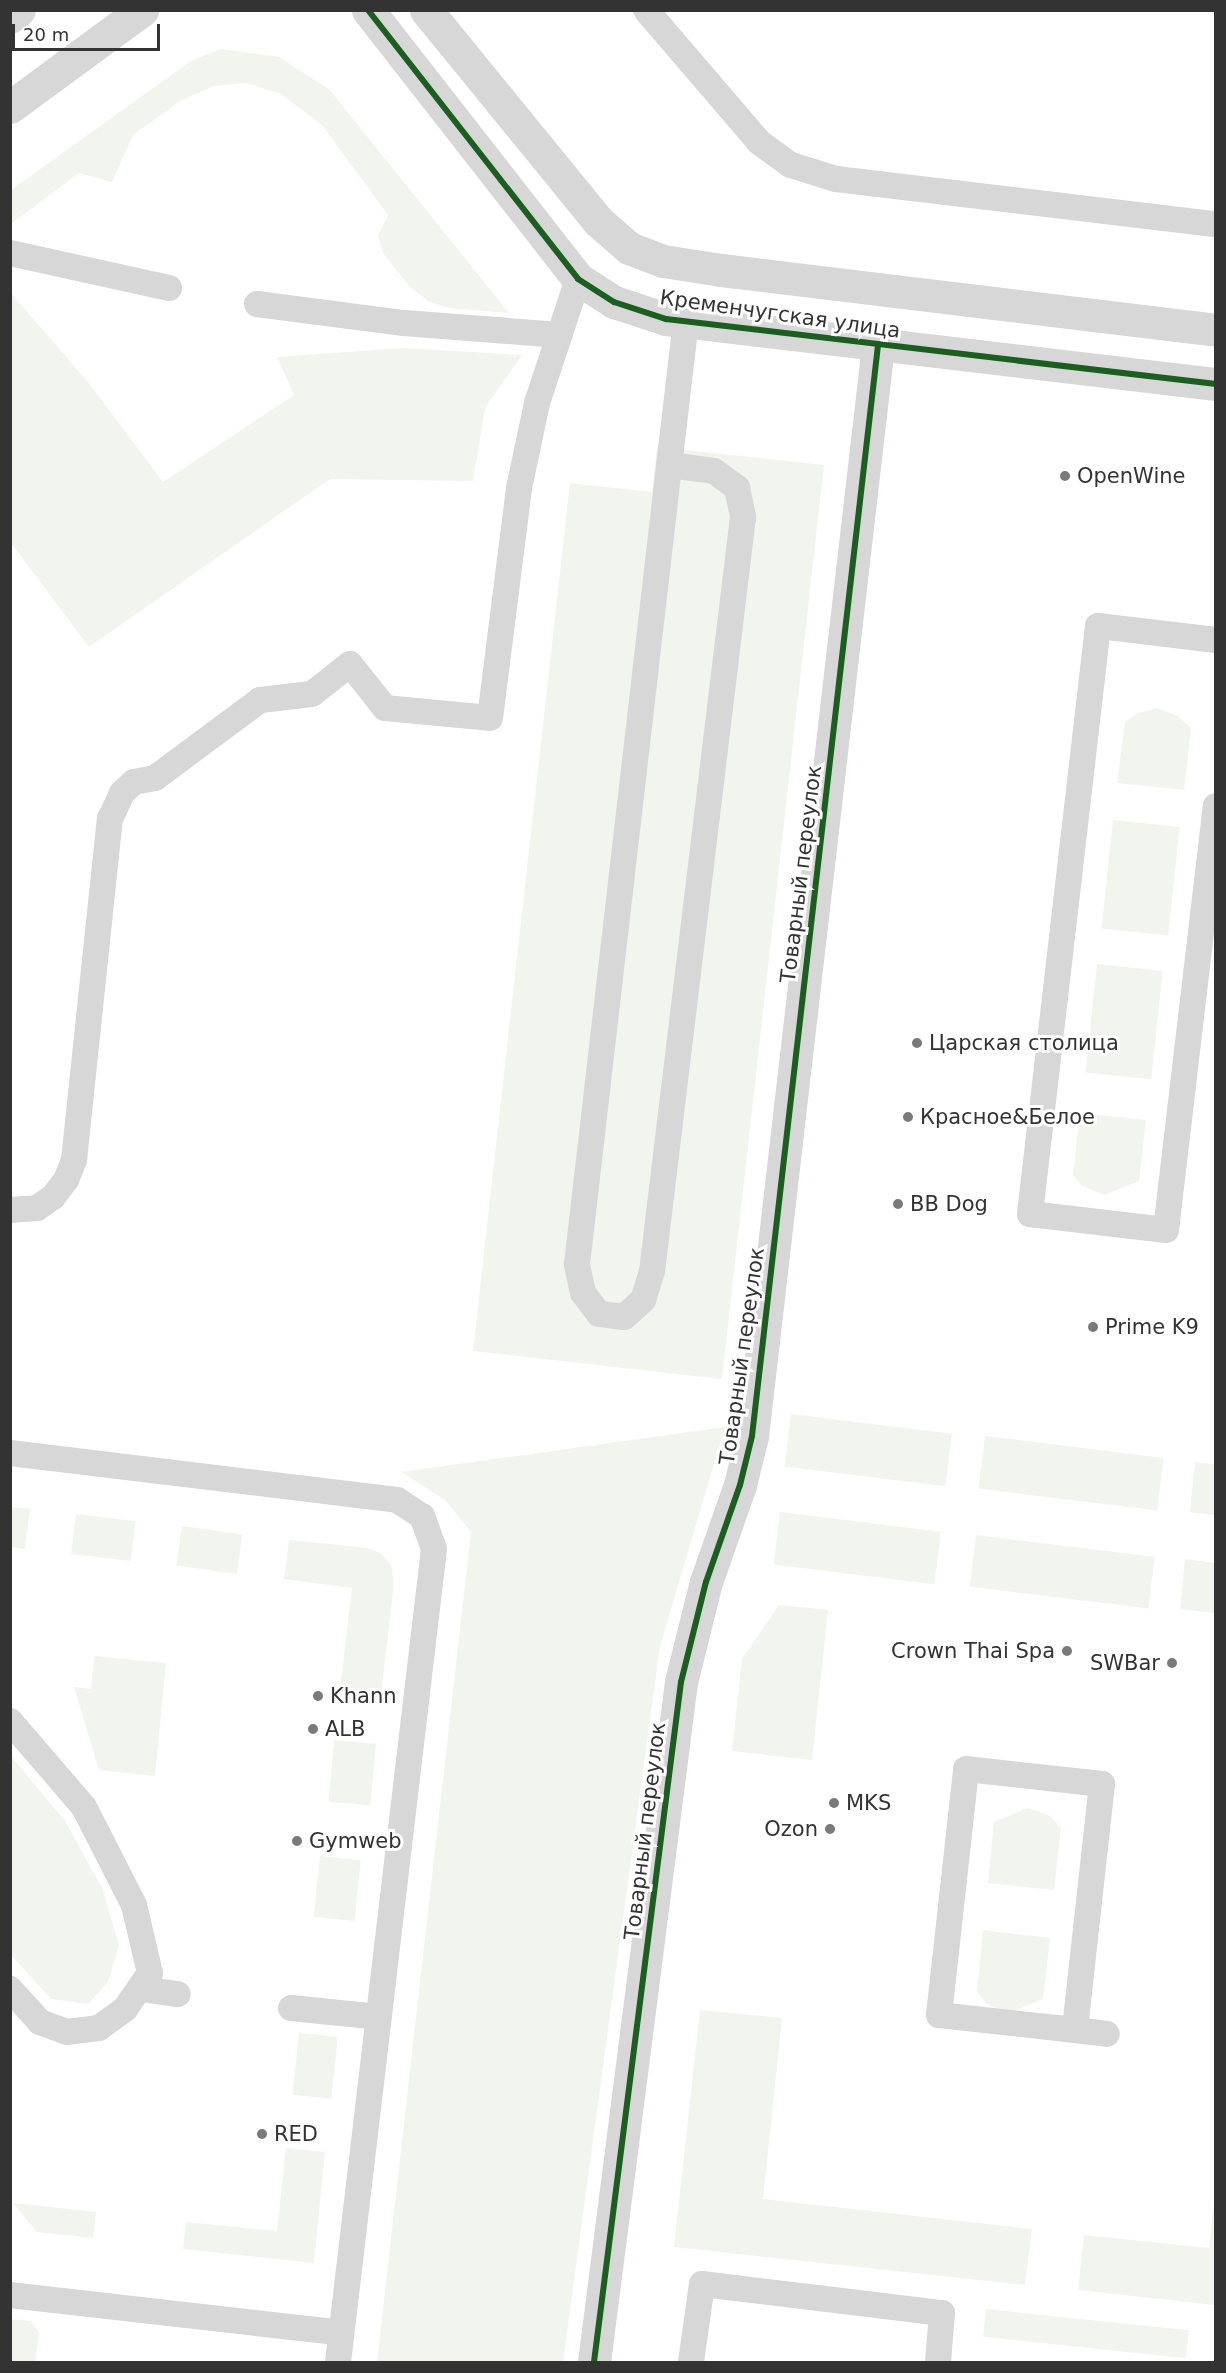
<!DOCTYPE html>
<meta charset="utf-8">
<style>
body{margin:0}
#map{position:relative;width:1226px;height:2373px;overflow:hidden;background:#fff;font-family:"DejaVu Sans",sans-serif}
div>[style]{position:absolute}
.green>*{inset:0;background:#f1f5ed;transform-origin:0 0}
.service>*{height:26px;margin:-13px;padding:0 13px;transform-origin:13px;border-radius:13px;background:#d7d7d7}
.minor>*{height:33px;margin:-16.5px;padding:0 16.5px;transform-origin:16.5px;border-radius:16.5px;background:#d7d7d7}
.tertiary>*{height:33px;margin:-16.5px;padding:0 16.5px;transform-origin:16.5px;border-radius:16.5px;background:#d7d7d7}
.cycleway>*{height:6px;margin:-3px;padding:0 3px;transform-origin:3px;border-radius:3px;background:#1b5e20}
.dots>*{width:16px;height:16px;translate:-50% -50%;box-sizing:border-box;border:3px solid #fff;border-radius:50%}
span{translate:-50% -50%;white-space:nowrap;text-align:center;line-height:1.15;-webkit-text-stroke:6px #fff;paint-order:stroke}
.street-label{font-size:21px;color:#333}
.poi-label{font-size:21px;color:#333}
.left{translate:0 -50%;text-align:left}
.right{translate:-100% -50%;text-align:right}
.frame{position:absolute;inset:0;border:12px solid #333;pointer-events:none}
.scale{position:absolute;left:12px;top:24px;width:148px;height:27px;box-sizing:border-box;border:3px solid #333;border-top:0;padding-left:8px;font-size:18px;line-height:21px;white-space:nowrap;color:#333;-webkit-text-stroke:4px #fff;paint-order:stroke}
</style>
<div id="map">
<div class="green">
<i style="clip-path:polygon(220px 49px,279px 57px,329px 89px,509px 313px,448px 308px,428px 301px,409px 286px,383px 253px,378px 236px,388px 215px,322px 125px,281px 94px,247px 83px,213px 86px,179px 102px,133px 135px,112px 182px,79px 173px,11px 224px,11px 190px,191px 61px)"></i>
<i style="clip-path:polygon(11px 293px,92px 387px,163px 482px,294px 395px,277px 357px,403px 348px,522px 355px,485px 408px,473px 481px,330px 479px,89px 647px,11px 543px)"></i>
<i style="clip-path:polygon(657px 447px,824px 465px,722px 1379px,473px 1351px,570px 483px,652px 492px)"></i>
<i style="clip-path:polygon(1157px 708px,1178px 716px,1191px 728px,1184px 790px,1117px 783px,1125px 722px,1136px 714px)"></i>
<i style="left:1113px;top:820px;width:67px;height:109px;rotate:6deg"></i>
<i style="left:1097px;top:964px;width:66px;height:109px;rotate:6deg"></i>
<i style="clip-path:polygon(1080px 1113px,1146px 1120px,1139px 1181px,1105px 1195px,1082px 1186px,1073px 1175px)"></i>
<i style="left:791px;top:1414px;width:162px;height:53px;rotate:7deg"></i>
<i style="clip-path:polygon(725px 1427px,660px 1646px,563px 2362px,377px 2362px,471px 1532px,445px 1500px,401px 1472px)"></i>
<i style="left:985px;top:1436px;width:180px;height:53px;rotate:7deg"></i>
<i style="clip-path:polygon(1195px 1462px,1215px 1464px,1215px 1515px,1190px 1512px)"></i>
<i style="clip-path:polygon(11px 1507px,30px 1509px,25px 1549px,11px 1547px)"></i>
<i style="left:780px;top:1512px;width:162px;height:53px;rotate:7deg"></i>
<i style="left:76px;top:1514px;width:60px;height:40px;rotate:7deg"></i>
<i style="left:182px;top:1526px;width:61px;height:40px;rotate:8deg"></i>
<i style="left:976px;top:1535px;width:180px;height:52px;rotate:7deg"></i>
<i style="clip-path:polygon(289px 1540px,368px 1548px,382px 1554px,391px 1565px,394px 1583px,381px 1694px,340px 1689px,352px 1588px,284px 1579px)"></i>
<i style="clip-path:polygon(1185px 1559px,1215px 1563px,1215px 1613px,1180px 1609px)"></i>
<i style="clip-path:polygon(779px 1605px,828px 1610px,812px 1760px,732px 1751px,742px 1659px)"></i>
<i style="clip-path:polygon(94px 1656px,166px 1663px,155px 1776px,99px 1770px,74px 1687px,91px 1689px)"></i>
<i style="left:334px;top:1740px;width:42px;height:62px;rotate:5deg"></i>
<i style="clip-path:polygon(10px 1755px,65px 1821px,102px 1888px,119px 1945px,108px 1982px,88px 2004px,51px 1999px,11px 1955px)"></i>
<i style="clip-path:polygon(1028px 1808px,1050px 1816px,1061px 1828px,1054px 1890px,988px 1883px,994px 1822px)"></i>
<i style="left:320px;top:1856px;width:41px;height:61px;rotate:6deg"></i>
<i style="clip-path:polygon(983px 1930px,1050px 1938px,1043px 1999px,1009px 2013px,987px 2004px,977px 1992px)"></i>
<i style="clip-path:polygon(700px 2010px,782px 2018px,763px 2199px,1032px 2229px,1025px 2285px,674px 2247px)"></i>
<i style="left:299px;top:2033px;width:39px;height:62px;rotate:6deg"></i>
<i style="clip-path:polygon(286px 2148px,325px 2152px,314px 2263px,183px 2249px,186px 2222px,277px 2231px)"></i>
<i style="clip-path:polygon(1215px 2195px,1215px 2305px,1078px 2290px,1084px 2235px,1209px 2248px)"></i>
<i style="clip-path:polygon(13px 2203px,96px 2212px,93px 2238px,37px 2232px)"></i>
<i style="left:986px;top:2309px;width:204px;height:28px;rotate:6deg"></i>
<i style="clip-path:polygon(11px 2319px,30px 2321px,39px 2333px,35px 2362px,11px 2362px)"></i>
</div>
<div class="service">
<i style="left:646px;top:10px;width:174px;rotate:49.4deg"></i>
<i style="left:759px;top:142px;width:39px;rotate:36deg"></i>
<i style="left:791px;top:165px;width:47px;rotate:17.3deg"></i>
<i style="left:836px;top:179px;width:383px;rotate:6.8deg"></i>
<i style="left:10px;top:253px;width:163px;rotate:12.4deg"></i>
<i style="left:257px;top:304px;width:148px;rotate:7.4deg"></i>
<i style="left:404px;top:323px;width:156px;rotate:4.4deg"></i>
<i style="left:669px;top:465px;width:45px;rotate:7.6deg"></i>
<i style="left:714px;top:471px;width:29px;rotate:36deg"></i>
<i style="left:737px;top:488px;width:30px;rotate:78deg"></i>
<i style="left:743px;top:517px;width:759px;rotate:96.88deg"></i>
<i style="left:652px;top:1271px;width:30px;rotate:107deg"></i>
<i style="left:643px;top:1300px;width:25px;rotate:138deg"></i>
<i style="left:624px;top:1317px;width:25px;rotate:-173deg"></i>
<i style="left:599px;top:1314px;width:26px;rotate:-127deg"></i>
<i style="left:583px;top:1293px;width:30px;rotate:-102deg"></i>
<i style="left:577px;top:1264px;width:820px;rotate:-83.42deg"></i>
<i style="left:671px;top:449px;width:129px;rotate:-83.3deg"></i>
<i style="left:1216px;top:640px;width:119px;rotate:-173.2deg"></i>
<i style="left:1098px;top:626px;width:592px;rotate:96.6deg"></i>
<i style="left:1030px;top:1214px;width:137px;rotate:6.7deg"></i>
<i style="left:1166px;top:1230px;width:427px;rotate:-83.3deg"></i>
<i style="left:10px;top:1210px;width:27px;rotate:-4deg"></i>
<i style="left:37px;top:1208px;width:19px;rotate:-35deg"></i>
<i style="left:53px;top:1197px;width:21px;rotate:-53deg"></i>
<i style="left:66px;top:1180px;width:22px;rotate:-68deg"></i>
<i style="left:74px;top:1160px;width:343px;rotate:-84deg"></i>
<i style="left:110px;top:819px;width:29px;rotate:-65deg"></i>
<i style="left:122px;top:793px;width:16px;rotate:-43deg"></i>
<i style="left:134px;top:782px;width:21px;rotate:-11deg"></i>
<i style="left:155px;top:778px;width:131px;rotate:-36.6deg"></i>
<i style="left:260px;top:700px;width:52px;rotate:-6.6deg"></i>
<i style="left:312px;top:694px;width:48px;rotate:-38.3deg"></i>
<i style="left:350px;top:664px;width:56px;rotate:51.5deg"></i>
<i style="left:385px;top:708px;width:105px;rotate:5.4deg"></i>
<i style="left:490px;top:718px;width:232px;rotate:-82.8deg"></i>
<i style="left:519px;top:488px;width:87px;rotate:-78deg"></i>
<i style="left:537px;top:403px;width:131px;rotate:-71.7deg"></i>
<i style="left:10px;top:1453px;width:390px;rotate:6.9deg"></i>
<i style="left:397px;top:1500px;width:30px;rotate:33deg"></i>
<i style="left:422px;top:1516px;width:35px;rotate:70deg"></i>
<i style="left:434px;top:1549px;width:819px;rotate:96.73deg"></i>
<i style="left:10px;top:1721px;width:113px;rotate:49.3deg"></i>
<i style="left:84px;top:1807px;width:110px;rotate:63deg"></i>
<i style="left:134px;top:1905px;width:70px;rotate:76.8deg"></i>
<i style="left:150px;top:1973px;width:44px;rotate:124.8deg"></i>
<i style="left:125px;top:2009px;width:32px;rotate:144deg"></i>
<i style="left:99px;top:2028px;width:32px;rotate:173deg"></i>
<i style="left:67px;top:2032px;width:29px;rotate:-160deg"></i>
<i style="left:40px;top:2022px;width:45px;rotate:-132.3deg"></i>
<i style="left:141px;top:1989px;width:37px;rotate:8deg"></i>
<i style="left:291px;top:2008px;width:88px;rotate:5.8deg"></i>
<i style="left:1075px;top:2030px;width:137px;rotate:-173.7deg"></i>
<i style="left:939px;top:2015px;width:247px;rotate:-83.7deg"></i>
<i style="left:966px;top:1769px;width:137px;rotate:6.3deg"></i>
<i style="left:1102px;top:1784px;width:247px;rotate:96.3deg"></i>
<i style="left:1075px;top:2030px;width:32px;rotate:7deg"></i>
<i style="left:10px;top:2295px;width:333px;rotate:6.5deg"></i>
<i style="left:691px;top:2362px;width:79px;rotate:-82deg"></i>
<i style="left:702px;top:2284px;width:242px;rotate:6.9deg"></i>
<i style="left:942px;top:2313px;width:49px;rotate:94.7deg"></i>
</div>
<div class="minor">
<i style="left:594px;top:2362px;width:686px;rotate:-82.71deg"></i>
<i style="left:681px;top:1682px;width:103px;rotate:-76deg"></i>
<i style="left:706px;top:1582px;width:103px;rotate:-70.7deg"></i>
<i style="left:740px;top:1485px;width:50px;rotate:-76.2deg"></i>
<i style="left:752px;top:1436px;width:1097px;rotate:-83.41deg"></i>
</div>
<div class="tertiary">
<i style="left:368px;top:10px;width:341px;rotate:52deg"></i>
<i style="left:578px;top:279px;width:43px;rotate:32.6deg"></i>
<i style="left:614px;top:302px;width:55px;rotate:18.1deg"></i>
<i style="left:666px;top:319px;width:554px;rotate:6.74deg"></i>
<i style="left:426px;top:10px;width:272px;rotate:50.8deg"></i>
<i style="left:598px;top:221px;width:41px;rotate:41.1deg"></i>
<i style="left:629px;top:248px;width:36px;rotate:21deg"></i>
<i style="left:663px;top:261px;width:59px;rotate:8.8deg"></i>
<i style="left:721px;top:270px;width:499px;rotate:6.9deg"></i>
<i style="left:10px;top:17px;width:11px;rotate:-38deg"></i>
<i style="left:10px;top:107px;width:164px;rotate:-36.3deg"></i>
</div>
<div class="cycleway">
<i style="left:368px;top:10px;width:341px;rotate:52deg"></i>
<i style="left:578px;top:279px;width:43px;rotate:32.6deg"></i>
<i style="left:614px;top:302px;width:55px;rotate:18.1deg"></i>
<i style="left:666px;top:319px;width:554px;rotate:6.74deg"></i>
<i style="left:594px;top:2362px;width:686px;rotate:-82.71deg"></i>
<i style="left:681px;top:1682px;width:103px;rotate:-76deg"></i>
<i style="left:706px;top:1582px;width:103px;rotate:-70.7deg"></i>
<i style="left:740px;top:1485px;width:50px;rotate:-76.2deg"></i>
<i style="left:752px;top:1436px;width:1097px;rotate:-83.41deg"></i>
</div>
<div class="dots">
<i style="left:1065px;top:476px;background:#7a7a7a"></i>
<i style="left:917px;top:1043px;background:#7a7a7a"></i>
<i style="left:908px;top:1117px;background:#7a7a7a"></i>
<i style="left:898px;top:1204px;background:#7a7a7a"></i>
<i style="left:1093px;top:1327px;background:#7a7a7a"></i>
<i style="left:1067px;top:1651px;background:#7a7a7a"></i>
<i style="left:1172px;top:1663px;background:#7a7a7a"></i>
<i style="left:318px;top:1696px;background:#7a7a7a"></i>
<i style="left:313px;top:1729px;background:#7a7a7a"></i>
<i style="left:834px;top:1803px;background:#7a7a7a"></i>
<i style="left:830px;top:1829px;background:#7a7a7a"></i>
<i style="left:297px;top:1841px;background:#7a7a7a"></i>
<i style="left:262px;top:2134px;background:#7a7a7a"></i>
</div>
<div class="street-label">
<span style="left:780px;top:314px;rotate:8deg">Кременчугская улица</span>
<span style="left:801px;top:874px;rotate:-83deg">Товарный переулок</span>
<span style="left:742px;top:1356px;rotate:-82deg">Товарный переулок</span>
<span style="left:645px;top:1831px;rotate:-83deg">Товарный переулок</span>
</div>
<div class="poi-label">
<span class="left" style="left:1077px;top:476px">OpenWine</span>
<span class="left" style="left:929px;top:1043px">Царская столица</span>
<span class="left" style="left:920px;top:1117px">Красное&amp;Белое</span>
<span class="left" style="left:910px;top:1204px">BB Dog</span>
<span class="left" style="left:1105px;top:1327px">Prime K9</span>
<span class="right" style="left:1055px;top:1651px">Crown Thai Spa</span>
<span class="right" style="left:1160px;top:1663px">SWBar</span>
<span class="left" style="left:330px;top:1696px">Khann</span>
<span class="left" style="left:325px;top:1729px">ALB</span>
<span class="left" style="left:846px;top:1803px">MKS</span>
<span class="right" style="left:818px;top:1829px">Ozon</span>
<span class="left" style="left:309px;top:1841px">Gymweb</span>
<span class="left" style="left:274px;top:2134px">RED</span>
</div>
<div class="frame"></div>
<div class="scale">20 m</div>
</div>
